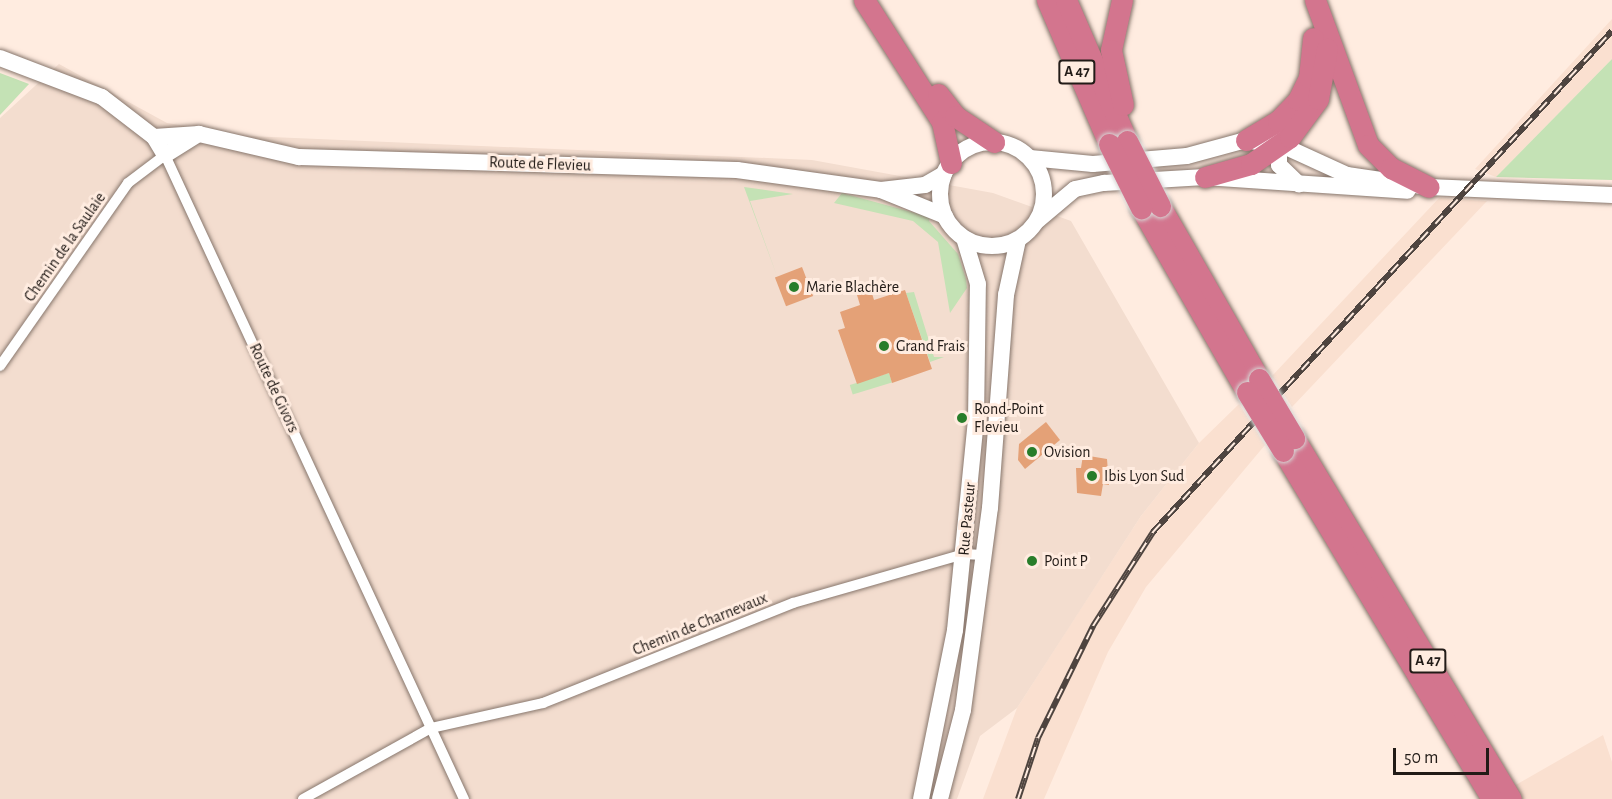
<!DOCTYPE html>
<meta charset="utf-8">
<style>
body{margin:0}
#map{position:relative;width:1612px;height:799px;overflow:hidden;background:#ffece0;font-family:"Alegreya Sans",sans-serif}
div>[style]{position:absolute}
.built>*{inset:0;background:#fae0d0}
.industrial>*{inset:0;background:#f3ddcf}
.green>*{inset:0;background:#c4e2b5;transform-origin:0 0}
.building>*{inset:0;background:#e4a177;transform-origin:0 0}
.roads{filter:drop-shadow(0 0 2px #87766c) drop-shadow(0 0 2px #87766c)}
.street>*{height:10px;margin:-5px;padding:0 5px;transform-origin:5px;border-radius:5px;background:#fff}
.secondary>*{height:16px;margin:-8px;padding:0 8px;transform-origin:8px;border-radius:8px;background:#fff}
.secondary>.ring{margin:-8px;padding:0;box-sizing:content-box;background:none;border:16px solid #fff;border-radius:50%}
.highway>*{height:21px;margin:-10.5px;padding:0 10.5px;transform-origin:10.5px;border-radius:10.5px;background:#d3758e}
.rail>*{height:6px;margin-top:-3px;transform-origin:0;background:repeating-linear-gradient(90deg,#ffece0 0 11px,#4e443f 0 22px);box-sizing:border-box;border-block:2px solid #4e443f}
.bridges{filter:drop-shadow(0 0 2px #d7d6d5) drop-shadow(0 0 2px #d7d6d5)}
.highway-bridge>*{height:21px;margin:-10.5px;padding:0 10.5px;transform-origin:10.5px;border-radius:10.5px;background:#d3758e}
.dots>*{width:16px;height:16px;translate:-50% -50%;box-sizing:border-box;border:3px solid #ffece0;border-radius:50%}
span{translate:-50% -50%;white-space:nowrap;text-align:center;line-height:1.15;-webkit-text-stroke:6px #ffece0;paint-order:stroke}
.shield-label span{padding:2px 4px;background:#ffece0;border:2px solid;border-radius:4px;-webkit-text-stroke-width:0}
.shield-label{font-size:15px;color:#221b17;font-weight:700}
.street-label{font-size:16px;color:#221b17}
.poi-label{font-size:16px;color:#221b17}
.left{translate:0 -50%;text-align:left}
.scale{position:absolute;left:1393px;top:748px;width:96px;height:27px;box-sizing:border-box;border:3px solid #221b17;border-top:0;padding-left:8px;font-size:18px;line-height:21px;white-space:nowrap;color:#221b17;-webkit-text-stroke:4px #ffece0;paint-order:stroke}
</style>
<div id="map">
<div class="built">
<i style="clip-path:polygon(1612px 19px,1612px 59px,1496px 177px,1475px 169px)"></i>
<i style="clip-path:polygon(1439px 198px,1487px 201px,1292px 407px,1272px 376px)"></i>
<i style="clip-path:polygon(1239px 404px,1265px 445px,1146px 587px,1108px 652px,1044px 799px,983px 799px,1017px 708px,1069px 627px,1141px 516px,1199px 443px)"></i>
<i style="clip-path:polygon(1603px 735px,1612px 762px,1612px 799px,1522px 799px,1514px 786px)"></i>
</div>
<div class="industrial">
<i style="clip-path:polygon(59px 64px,167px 123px,248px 136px,812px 160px,993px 193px,1071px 221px,1199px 443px,1141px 516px,1017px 708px,980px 736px,957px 799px,0 799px,0 118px)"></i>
</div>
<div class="green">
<i style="clip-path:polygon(1612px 59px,1612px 180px,1496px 177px)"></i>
<i style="clip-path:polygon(0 73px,29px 84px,0 115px)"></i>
<i style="clip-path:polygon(744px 187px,793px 194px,750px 201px,777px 276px)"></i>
<i style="clip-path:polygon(842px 193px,930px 217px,929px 221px,958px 254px,966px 279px,967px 288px,950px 313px,938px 242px,913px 221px,834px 203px)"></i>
<i style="clip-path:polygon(914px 292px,934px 357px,944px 357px,930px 362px,906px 293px)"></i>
<i style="left:889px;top:373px;width:10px;height:41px;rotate:73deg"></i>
</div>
<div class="building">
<i style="left:802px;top:267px;width:31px;height:29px;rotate:69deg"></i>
<i style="clip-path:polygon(871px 290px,874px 300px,905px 290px,932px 369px,892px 383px,889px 373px,857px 384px,838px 330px,845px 328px,840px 312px,860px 305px,857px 295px)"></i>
<i style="clip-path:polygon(1046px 422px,1060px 440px,1025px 469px,1018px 460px,1019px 444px)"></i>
<i style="clip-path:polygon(1083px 455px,1107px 459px,1109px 485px,1103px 484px,1101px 496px,1077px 493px,1076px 468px,1081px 468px)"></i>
</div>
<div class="roads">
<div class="street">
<i style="left:0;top:366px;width:223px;rotate:-55deg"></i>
<i style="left:128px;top:183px;width:46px;rotate:-37.1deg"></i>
<i style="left:165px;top:155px;width:710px;rotate:65.1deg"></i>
<i style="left:303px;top:799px;width:146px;rotate:-29deg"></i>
<i style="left:431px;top:728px;width:115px;rotate:-12.6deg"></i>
<i style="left:543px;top:703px;width:269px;rotate:-21.8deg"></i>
<i style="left:793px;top:603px;width:178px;rotate:-16deg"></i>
<i style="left:964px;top:554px;width:19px;rotate:3deg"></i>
</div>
<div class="secondary">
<i style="left:0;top:58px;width:109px;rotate:20.9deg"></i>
<i style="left:102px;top:97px;width:66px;rotate:37.6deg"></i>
<i style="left:154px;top:137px;width:21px;rotate:59deg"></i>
<i style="left:165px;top:155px;width:40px;rotate:-32deg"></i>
<i style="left:1279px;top:136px;width:29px;rotate:90deg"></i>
<i style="left:1279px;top:165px;width:28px;rotate:44deg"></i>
<i style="left:154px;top:137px;width:45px;rotate:-3.8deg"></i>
<i style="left:199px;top:134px;width:103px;rotate:13deg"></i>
<i style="left:299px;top:157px;width:438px;rotate:1.7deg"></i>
<i style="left:737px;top:170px;width:145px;rotate:7.9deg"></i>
<i style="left:881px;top:190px;width:44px;rotate:-6.5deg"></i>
<i style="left:925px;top:185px;width:22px;rotate:-30deg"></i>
<i class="ring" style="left:940px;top:142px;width:88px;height:88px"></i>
<i style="left:1030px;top:158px;width:63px;rotate:5.4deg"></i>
<i style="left:1093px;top:164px;width:94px;rotate:-4.9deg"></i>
<i style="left:1187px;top:156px;width:61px;rotate:-15.2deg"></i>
<i style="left:1246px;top:140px;width:43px;rotate:10.8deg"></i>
<i style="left:1288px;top:148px;width:65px;rotate:24.6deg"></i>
<i style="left:1347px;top:175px;width:83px;rotate:8.3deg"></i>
<i style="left:1429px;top:187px;width:183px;rotate:2.5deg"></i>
<i style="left:881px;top:190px;width:69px;rotate:22.1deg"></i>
<i style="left:1038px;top:220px;width:48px;rotate:-40deg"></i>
<i style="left:1075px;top:189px;width:30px;rotate:-12deg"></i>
<i style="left:1104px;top:183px;width:101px;rotate:-3.4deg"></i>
<i style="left:1205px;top:177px;width:203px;rotate:3.9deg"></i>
<i style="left:921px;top:799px;width:172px;rotate:-78.6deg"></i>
<i style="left:955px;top:630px;width:211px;rotate:-84.3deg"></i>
<i style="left:976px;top:420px;width:136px;rotate:-89.2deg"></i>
<i style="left:978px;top:284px;width:48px;rotate:-106.9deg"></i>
<i style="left:940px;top:799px;width:92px;rotate:-75.5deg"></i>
<i style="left:963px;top:710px;width:204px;rotate:-82.4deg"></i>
<i style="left:990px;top:508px;width:214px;rotate:-85.7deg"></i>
<i style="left:1006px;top:295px;width:56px;rotate:-77.7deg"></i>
</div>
<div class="highway">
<i style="left:864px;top:0;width:145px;rotate:57.4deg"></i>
<i style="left:942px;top:122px;width:42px;rotate:77.6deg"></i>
<i style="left:1047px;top:0;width:157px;rotate:66.7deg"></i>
<i style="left:1066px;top:0;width:154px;rotate:66.6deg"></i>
<i style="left:1122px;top:0;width:51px;rotate:102.4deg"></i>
<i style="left:1111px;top:50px;width:56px;rotate:77.7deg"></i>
<i style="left:1315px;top:0;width:154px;rotate:69.9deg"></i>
<i style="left:1368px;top:145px;width:33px;rotate:45deg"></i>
<i style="left:1391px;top:168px;width:42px;rotate:26.6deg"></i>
<i style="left:938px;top:94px;width:28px;rotate:52deg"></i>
<i style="left:955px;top:116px;width:47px;rotate:33.7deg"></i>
<i style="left:1246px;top:140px;width:37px;rotate:-31deg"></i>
<i style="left:1278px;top:121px;width:29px;rotate:-46deg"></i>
<i style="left:1298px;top:100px;width:25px;rotate:-64deg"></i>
<i style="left:1309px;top:77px;width:39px;rotate:-84deg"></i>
<i style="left:1205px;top:177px;width:48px;rotate:-15.8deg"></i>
<i style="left:1251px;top:164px;width:47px;rotate:-34.7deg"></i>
<i style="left:1290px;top:137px;width:47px;rotate:-53.6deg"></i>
<i style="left:1318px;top:99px;width:51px;rotate:-79.8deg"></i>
<i style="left:1160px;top:206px;width:199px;rotate:60.2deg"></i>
<i style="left:1141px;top:208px;width:212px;rotate:60.1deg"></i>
<i style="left:1294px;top:438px;width:421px;rotate:59deg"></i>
<i style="left:1283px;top:451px;width:406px;rotate:59deg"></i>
</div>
</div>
<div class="rail">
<i style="left:1018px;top:799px;width:64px;rotate:-71.8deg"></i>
<i style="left:1038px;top:738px;width:125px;rotate:-63.8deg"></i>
<i style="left:1093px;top:626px;width:112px;rotate:-57.4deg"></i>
<i style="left:1153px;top:532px;width:679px;rotate:-47.51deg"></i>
</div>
<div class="bridges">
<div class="highway-bridge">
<i style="left:1127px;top:141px;width:73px;rotate:63.1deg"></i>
<i style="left:1109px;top:144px;width:72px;rotate:63.4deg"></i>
<i style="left:1259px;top:379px;width:69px;rotate:59.3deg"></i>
<i style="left:1247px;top:392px;width:69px;rotate:58.6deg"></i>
</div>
</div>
<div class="dots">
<i style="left:794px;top:287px;background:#287d2a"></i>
<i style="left:884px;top:346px;background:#287d2a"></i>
<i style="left:962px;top:418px;background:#287d2a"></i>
<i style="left:1032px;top:452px;background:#287d2a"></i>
<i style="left:1092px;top:476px;background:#287d2a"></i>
<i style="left:1032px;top:561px;background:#287d2a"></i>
</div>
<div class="shield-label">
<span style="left:1077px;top:72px">A 47</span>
<span style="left:1428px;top:661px">A 47</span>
</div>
<div class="street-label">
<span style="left:540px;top:164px;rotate:2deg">Route de Flevieu</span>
<span style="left:65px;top:247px;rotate:-55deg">Chemin de la Saulaie</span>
<span style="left:274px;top:388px;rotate:65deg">Route de Givors</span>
<span style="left:967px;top:519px;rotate:-85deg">Rue Pasteur</span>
<span style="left:700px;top:624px;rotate:-22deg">Chemin de Charnevaux</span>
</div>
<div class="poi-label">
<span class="left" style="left:806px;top:287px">Marie Blachère</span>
<span class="left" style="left:896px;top:346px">Grand Frais</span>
<span class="left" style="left:974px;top:418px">Rond-Point<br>Flevieu</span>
<span class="left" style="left:1044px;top:452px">Ovision</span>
<span class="left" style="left:1104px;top:476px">Ibis Lyon Sud</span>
<span class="left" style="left:1044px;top:561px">Point P</span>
</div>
<div class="scale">50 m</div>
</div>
